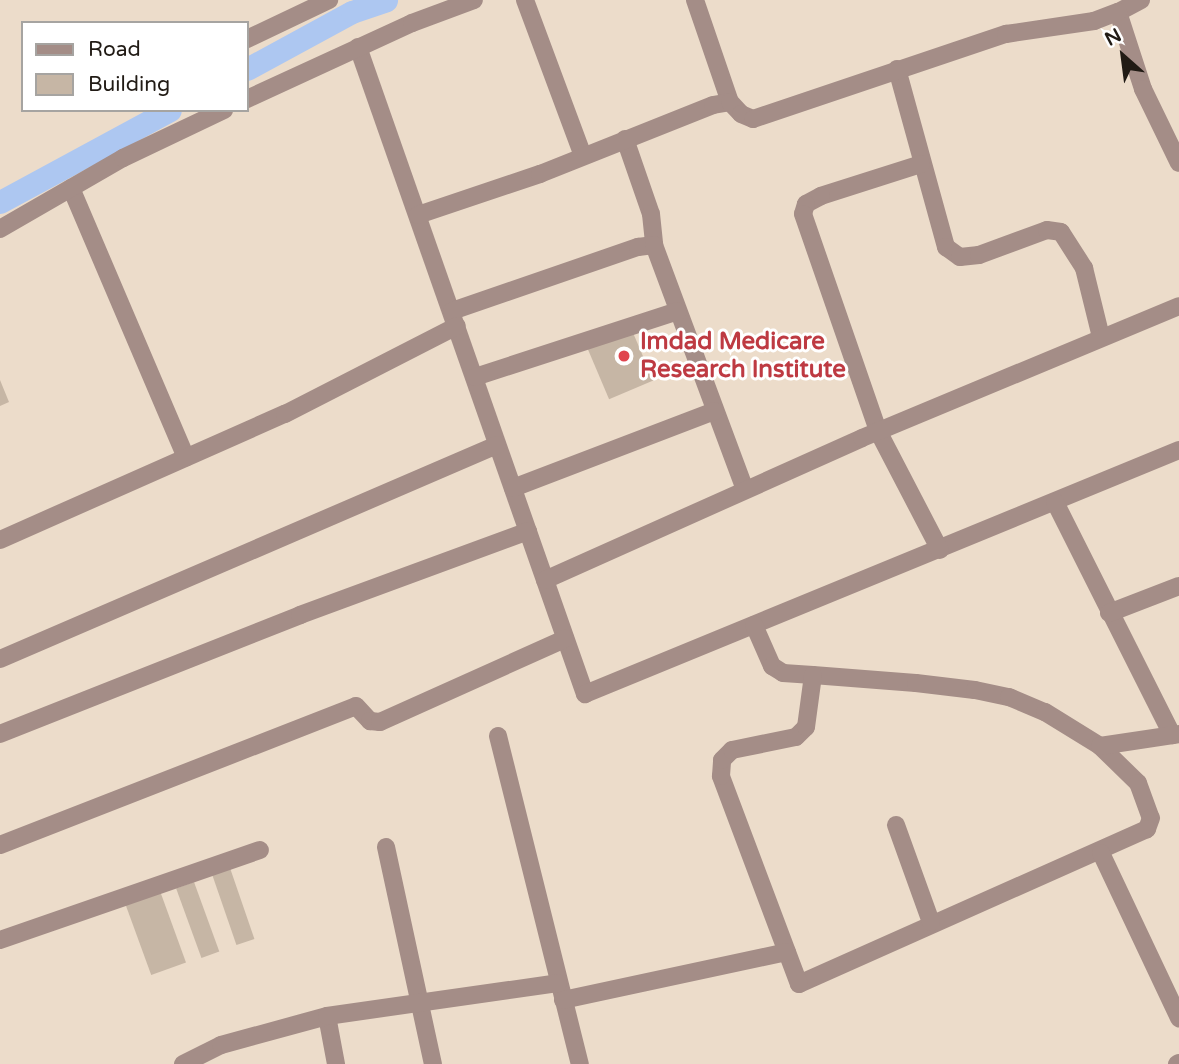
<!DOCTYPE html>
<style>
body{margin:0}
#map{position:relative;width:1179px;height:1064px;overflow:hidden;background:#ecdcca;font-family:"Varela Round",sans-serif}
div>[style]{position:absolute}
.canal>*{height:23px;margin:-11.5px;padding:0 11.5px;transform-origin:11.5px;border-radius:11.5px;background:#adc7f1}
.building>*{inset:0;background:#c6b6a5;transform-origin:0 0}
.minor>*{height:18px;margin:-9px;padding:0 9px;transform-origin:9px;border-radius:9px;background:#a48d87}
.tertiary>*{height:18px;margin:-9px;padding:0 9px;transform-origin:9px;border-radius:9px;background:#a48d87}
.dots>*{width:19px;height:19px;translate:-50% -50%;box-sizing:border-box;border:4px solid #fff;border-radius:50%}
span{translate:-50% -50%;white-space:nowrap;text-align:center;line-height:1.15;-webkit-text-stroke:6px #fff;paint-order:stroke}
.health-label{font-size:24px;color:#be3a42;font-weight:700}
.left{translate:0 -50%;text-align:left}
.legend{position:absolute;left:21px;top:21px;width:228px;height:91px;box-sizing:border-box;background:#fff;border:2px solid #a6a4a1;margin:0;padding:9px 12px;list-style:none;font-size:21px;color:#211b15}
.legend li{display:flex;align-items:center;gap:14px;height:35px}
.legend b{width:35px;border:2px solid #a6a4a1}
.north{position:absolute;left:1088px;top:21px;width:70px;height:70px;-webkit-text-stroke:5px #fff;paint-order:stroke;rotate:332deg;font-size:19px;font-weight:700;line-height:28px;text-align:center;color:#211b15}
.north::after{content:'';display:block;margin:auto;width:24px;height:32px;background:#211b15;clip-path:polygon(50% 0,100% 100%,50% 72%,0 100%)}
</style>
<div id="map">
<div class="canal">
<i style="left:247px;top:69px;width:119px;rotate:-28.5deg"></i>
<i style="left:352px;top:12px;width:36px;rotate:-19deg"></i>
<i style="left:0;top:202px;width:193px;rotate:-28.4deg"></i>
</div>
<div class="building">
<i style="left:631px;top:328px;width:57px;height:48px;rotate:67deg"></i>
<i style="clip-path:polygon(0 380px,9px 402px,0 406px)"></i>
<i style="left:230px;top:868px;width:75px;height:19px;rotate:71deg"></i>
<i style="left:194px;top:882px;width:74px;height:19px;rotate:70deg"></i>
<i style="left:160px;top:891px;width:76px;height:37px;rotate:70deg"></i>
</div>
<div class="minor">
<i style="left:525px;top:0;width:166px;rotate:69.6deg"></i>
<i style="left:695px;top:0;width:108px;rotate:71.1deg"></i>
<i style="left:1141px;top:0;width:26px;rotate:152deg"></i>
<i style="left:1118px;top:12px;width:81px;rotate:72deg"></i>
<i style="left:1143px;top:89px;width:82px;rotate:64.1deg"></i>
<i style="left:247px;top:39px;width:91px;rotate:-25.4deg"></i>
<i style="left:358px;top:47px;width:686px;rotate:70.67deg"></i>
<i style="left:585px;top:694px;width:642px;rotate:-22.33deg"></i>
<i style="left:897px;top:69px;width:185px;rotate:74.6deg"></i>
<i style="left:946px;top:247px;width:17px;rotate:36deg"></i>
<i style="left:960px;top:257px;width:19px;rotate:-6deg"></i>
<i style="left:979px;top:255px;width:72px;rotate:-20.2deg"></i>
<i style="left:1047px;top:230px;width:14px;rotate:8deg"></i>
<i style="left:1061px;top:232px;width:43px;rotate:57.4deg"></i>
<i style="left:1084px;top:268px;width:71px;rotate:76.2deg"></i>
<i style="left:625px;top:139px;width:79px;rotate:70.9deg"></i>
<i style="left:651px;top:214px;width:31px;rotate:84deg"></i>
<i style="left:921px;top:164px;width:105px;rotate:162.3deg"></i>
<i style="left:821px;top:196px;width:17px;rotate:152deg"></i>
<i style="left:806px;top:204px;width:10px;rotate:107deg"></i>
<i style="left:803px;top:214px;width:230px;rotate:70.9deg"></i>
<i style="left:878px;top:431px;width:134px;rotate:62.5deg"></i>
<i style="left:71px;top:188px;width:293px;rotate:66.9deg"></i>
<i style="left:418px;top:215px;width:129px;rotate:-18.6deg"></i>
<i style="left:540px;top:174px;width:186px;rotate:-21.7deg"></i>
<i style="left:713px;top:105px;width:17px;rotate:-10deg"></i>
<i style="left:730px;top:102px;width:16px;rotate:47deg"></i>
<i style="left:741px;top:114px;width:13px;rotate:23deg"></i>
<i style="left:753px;top:119px;width:267px;rotate:-18.6deg"></i>
<i style="left:1006px;top:34px;width:89px;rotate:-8.4deg"></i>
<i style="left:1094px;top:21px;width:26px;rotate:-21deg"></i>
<i style="left:452px;top:311px;width:197px;rotate:-19deg"></i>
<i style="left:638px;top:247px;width:16px;rotate:-7deg"></i>
<i style="left:654px;top:245px;width:261px;rotate:69.6deg"></i>
<i style="left:475px;top:377px;width:213px;rotate:-18deg"></i>
<i style="left:513px;top:488px;width:216px;rotate:-20.9deg"></i>
<i style="left:1055px;top:502px;width:261px;rotate:63.3deg"></i>
<i style="left:0;top:540px;width:312px;rotate:-23.9deg"></i>
<i style="left:285px;top:414px;width:193px;rotate:-27.1deg"></i>
<i style="left:545px;top:580px;width:347px;rotate:-24.1deg"></i>
<i style="left:862px;top:438px;width:343px;rotate:-22.6deg"></i>
<i style="left:1109px;top:613px;width:75px;rotate:-21.1deg"></i>
<i style="left:754px;top:625px;width:45px;rotate:66.3deg"></i>
<i style="left:772px;top:666px;width:13px;rotate:32deg"></i>
<i style="left:783px;top:673px;width:30px;rotate:4deg"></i>
<i style="left:813px;top:675px;width:103px;rotate:4.4deg"></i>
<i style="left:916px;top:683px;width:59px;rotate:6.8deg"></i>
<i style="left:975px;top:690px;width:35px;rotate:12deg"></i>
<i style="left:1009px;top:697px;width:39px;rotate:23deg"></i>
<i style="left:1045px;top:712px;width:65px;rotate:31.7deg"></i>
<i style="left:1100px;top:746px;width:53px;rotate:44.2deg"></i>
<i style="left:1138px;top:783px;width:37px;rotate:70deg"></i>
<i style="left:1151px;top:818px;width:12px;rotate:110deg"></i>
<i style="left:1147px;top:829px;width:381px;rotate:156deg"></i>
<i style="left:799px;top:984px;width:222px;rotate:-110.6deg"></i>
<i style="left:721px;top:776px;width:16px;rotate:-86deg"></i>
<i style="left:722px;top:760px;width:14px;rotate:-45deg"></i>
<i style="left:732px;top:750px;width:65px;rotate:-11.5deg"></i>
<i style="left:796px;top:737px;width:14px;rotate:-45deg"></i>
<i style="left:806px;top:727px;width:52px;rotate:-82.3deg"></i>
<i style="left:0;top:659px;width:541px;rotate:-23.3deg"></i>
<i style="left:0;top:734px;width:323px;rotate:-21.6deg"></i>
<i style="left:300px;top:615px;width:243px;rotate:-20.2deg"></i>
<i style="left:498px;top:736px;width:338px;rotate:76deg"></i>
<i style="left:1100px;top:746px;width:80px;rotate:-8.6deg"></i>
<i style="left:896px;top:825px;width:103px;rotate:70.2deg"></i>
<i style="left:0;top:845px;width:382px;rotate:-21.3deg"></i>
<i style="left:356px;top:706px;width:21px;rotate:47deg"></i>
<i style="left:370px;top:721px;width:10px;rotate:6deg"></i>
<i style="left:380px;top:722px;width:203px;rotate:-24.2deg"></i>
<i style="left:386px;top:847px;width:222px;rotate:77.8deg"></i>
<i style="left:1101px;top:853px;width:183px;rotate:64.7deg"></i>
<i style="left:0;top:940px;width:275px;rotate:-19.1deg"></i>
<i style="left:563px;top:1000px;width:229px;rotate:-12.1deg"></i>
<i style="left:327px;top:1016px;width:49px;rotate:79.4deg"></i>
<i style="left:183px;top:1064px;width:42px;rotate:-26.6deg"></i>
<i style="left:221px;top:1045px;width:110px;rotate:-15.3deg"></i>
<i style="left:327px;top:1016px;width:233px;rotate:-8.1deg"></i>
<i style="left:1177px;top:1064px;width:2px;rotate:-27deg"></i>
</div>
<div class="tertiary">
<i style="left:247px;top:99px;width:182px;rotate:-24.7deg"></i>
<i style="left:412px;top:23px;width:66px;rotate:-20.4deg"></i>
<i style="left:0;top:229px;width:142px;rotate:-30deg"></i>
<i style="left:123px;top:158px;width:112px;rotate:-25.4deg"></i>
</div>
<div class="dots">
<i style="left:624px;top:356px;background:#e0444e"></i>
</div>
<div class="health-label">
<span class="left" style="left:640px;top:356px">Imdad Medicare<br>Research Institute</span>
</div>
<ul class="legend">
<li><b style="height:9px;background:#a48d87"></b>Road</li>
<li><b style="height:19px;background:#c6b6a5"></b>Building</li>
</ul>
<div class="north">N</div>
</div>
